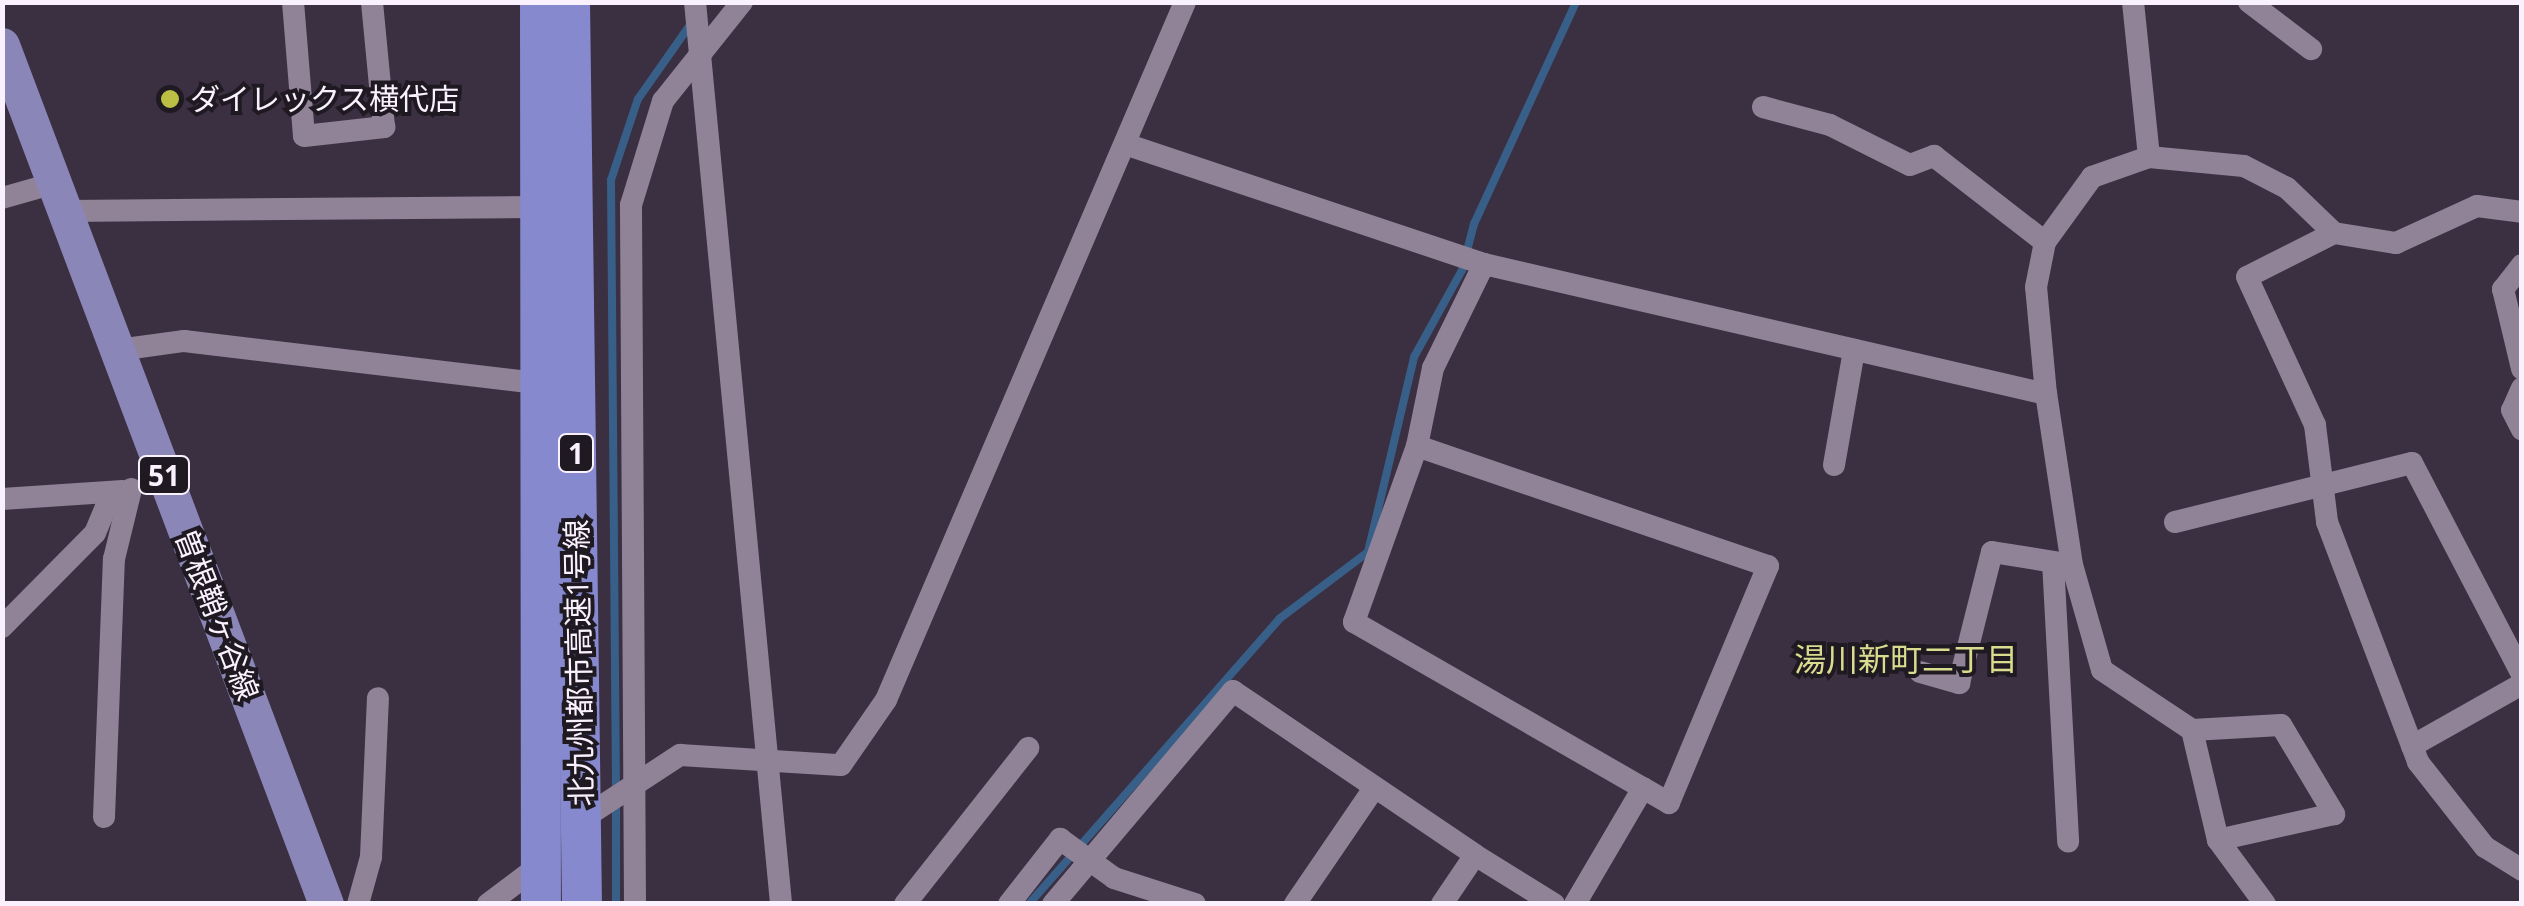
<!DOCTYPE html>
<meta charset="utf-8">
<style>
body{margin:0}
#map{position:relative;width:2524px;height:906px;overflow:hidden;background:#3b2f42;font-family:"Open Sans","Noto Sans JP",sans-serif}
div>[style]{position:absolute}
.stream>*{height:8px;margin:-4px;padding:0 4px;transform-origin:4px;border-radius:4px;background:#385f88}
.street>*{height:22px;margin:-11px;padding:0 11px;transform-origin:11px;border-radius:11px;background:#908297}
.primary>*{height:35px;margin:-17.5px;padding:0 17.5px;transform-origin:17.5px;border-radius:17.5px;background:#8b86b8}
.highway>*{height:40px;margin:-20px;padding:0 20px;transform-origin:20px;border-radius:20px;background:#8789ce}
.dots>*{width:28px;height:28px;translate:-50% -50%;box-sizing:border-box;border:5px solid #1f1a22;border-radius:50%}
span{translate:-50% -50%;white-space:nowrap;text-align:center;line-height:1.15;-webkit-text-stroke:8px #1f1a22;paint-order:stroke}
.shield-label span{padding:2px 8px;background:#1f1a22;border:2px solid;border-radius:8px;-webkit-text-stroke-width:0}
.shield-label{font-size:28px;color:#f9f1fd;font-weight:700}
.poi-label{font-size:30px;color:#f9f1fd}
.left{translate:0 -50%;text-align:left}
.street-label{font-size:30px;color:#f9f1fd}
.neighbourhood-label{font-size:32px;color:#d9dc8e}
.frame{position:absolute;inset:0;border:5px solid #f9f1fd;pointer-events:none}
</style>
<div id="map">
<div class="stream">
<i style="left:616px;top:790px;width:610px;rotate:-90.47deg"></i>
<i style="left:611px;top:180px;width:85px;rotate:-71.6deg"></i>
<i style="left:638px;top:99px;width:90px;rotate:-54.9deg"></i>
<i style="left:616px;top:804px;width:100px;rotate:90deg"></i>
<i style="left:1029px;top:904px;width:379px;rotate:-48.7deg"></i>
<i style="left:1279px;top:619px;width:111px;rotate:-37deg"></i>
<i style="left:1368px;top:552px;width:200px;rotate:-76.7deg"></i>
<i style="left:1414px;top:357px;width:99px;rotate:-61.1deg"></i>
<i style="left:1462px;top:270px;width:48px;rotate:-75.4deg"></i>
<i style="left:1474px;top:224px;width:244px;rotate:-65.3deg"></i>
</div>
<div class="street">
<i style="left:293px;top:2px;width:134px;rotate:85.3deg"></i>
<i style="left:304px;top:136px;width:81px;rotate:-6.4deg"></i>
<i style="left:384px;top:127px;width:126px;rotate:-95.5deg"></i>
<i style="left:695px;top:2px;width:906px;rotate:84.55deg"></i>
<i style="left:2133px;top:2px;width:156px;rotate:84.1deg"></i>
<i style="left:2249px;top:2px;width:78px;rotate:37.2deg"></i>
<i style="left:1763px;top:107px;width:69px;rotate:15deg"></i>
<i style="left:1830px;top:125px;width:89px;rotate:26.6deg"></i>
<i style="left:1910px;top:165px;width:26px;rotate:-21deg"></i>
<i style="left:1934px;top:156px;width:140px;rotate:37.8deg"></i>
<i style="left:1131px;top:146px;width:372px;rotate:18.5deg"></i>
<i style="left:1484px;top:264px;width:577px;rotate:13.02deg"></i>
<i style="left:2px;top:198px;width:55px;rotate:-15.8deg"></i>
<i style="left:67px;top:211px;width:468px;rotate:-0.5deg"></i>
<i style="left:2334px;top:233px;width:97px;rotate:153.2deg"></i>
<i style="left:2247px;top:277px;width:163px;rotate:65.3deg"></i>
<i style="left:2315px;top:425px;width:98px;rotate:82.9deg"></i>
<i style="left:2327px;top:522px;width:257px;rotate:69.2deg"></i>
<i style="left:2418px;top:762px;width:108px;rotate:51.8deg"></i>
<i style="left:2485px;top:847px;width:44px;rotate:31.9deg"></i>
<i style="left:1484px;top:264px;width:116px;rotate:116.1deg"></i>
<i style="left:1433px;top:368px;width:80px;rotate:101.6deg"></i>
<i style="left:1417px;top:446px;width:371px;rotate:18.9deg"></i>
<i style="left:1768px;top:566px;width:257px;rotate:112.7deg"></i>
<i style="left:1669px;top:803px;width:30px;rotate:-150deg"></i>
<i style="left:1643px;top:788px;width:134px;rotate:120.4deg"></i>
<i style="left:2522px;top:265px;width:31px;rotate:128deg"></i>
<i style="left:2503px;top:289px;width:82px;rotate:76.6deg"></i>
<i style="left:118px;top:350px;width:67px;rotate:-7.8deg"></i>
<i style="left:184px;top:341px;width:355px;rotate:6.8deg"></i>
<i style="left:2522px;top:388px;width:24px;rotate:114deg"></i>
<i style="left:2512px;top:410px;width:22px;rotate:63deg"></i>
<i style="left:1417px;top:446px;width:187px;rotate:109.7deg"></i>
<i style="left:1354px;top:622px;width:333px;rotate:29.9deg"></i>
<i style="left:1834px;top:465px;width:117px;rotate:-80.1deg"></i>
<i style="left:2px;top:499px;width:121px;rotate:-3.8deg"></i>
<i style="left:2175px;top:522px;width:244px;rotate:-14deg"></i>
<i style="left:2412px;top:463px;width:238px;rotate:62.5deg"></i>
<i style="left:2053px;top:562px;width:280px;rotate:86.9deg"></i>
<i style="left:2px;top:627px;width:132px;rotate:-45.3deg"></i>
<i style="left:95px;top:533px;width:41px;rotate:-67.2deg"></i>
<i style="left:1920px;top:672px;width:41px;rotate:15.8deg"></i>
<i style="left:1959px;top:683px;width:135px;rotate:-75.9deg"></i>
<i style="left:1992px;top:552px;width:76px;rotate:9.1deg"></i>
<i style="left:2192px;top:730px;width:89px;rotate:-3.2deg"></i>
<i style="left:2281px;top:725px;width:104px;rotate:59.2deg"></i>
<i style="left:2334px;top:814px;width:119px;rotate:167.4deg"></i>
<i style="left:2412px;top:746px;width:126px;rotate:-29.4deg"></i>
<i style="left:104px;top:817px;width:258px;rotate:-87.8deg"></i>
<i style="left:114px;top:559px;width:72px;rotate:-76.3deg"></i>
<i style="left:579px;top:821px;width:121px;rotate:-33.2deg"></i>
<i style="left:680px;top:755px;width:161px;rotate:3.6deg"></i>
<i style="left:841px;top:765px;width:79px;rotate:-55.3deg"></i>
<i style="left:886px;top:700px;width:759px;rotate:-66.81deg"></i>
<i style="left:358px;top:904px;width:49px;rotate:-74.5deg"></i>
<i style="left:371px;top:857px;width:159px;rotate:-87.5deg"></i>
<i style="left:488px;top:904px;width:66px;rotate:-37deg"></i>
<i style="left:635px;top:904px;width:699px;rotate:-90.33deg"></i>
<i style="left:631px;top:205px;width:109px;rotate:-72.9deg"></i>
<i style="left:663px;top:101px;width:127px;rotate:-51.4deg"></i>
<i style="left:905px;top:904px;width:199px;rotate:-51.7deg"></i>
<i style="left:1009px;top:904px;width:83px;rotate:-51.9deg"></i>
<i style="left:1060px;top:839px;width:67px;rotate:35.8deg"></i>
<i style="left:1114px;top:878px;width:85px;rotate:17.8deg"></i>
<i style="left:1053px;top:904px;width:279px;rotate:-49.8deg"></i>
<i style="left:1233px;top:691px;width:292px;rotate:34.1deg"></i>
<i style="left:1295px;top:904px;width:140px;rotate:-55.7deg"></i>
<i style="left:1442px;top:904px;width:59px;rotate:-56deg"></i>
<i style="left:1475px;top:855px;width:93px;rotate:31.8deg"></i>
<i style="left:2265px;top:904px;width:79px;rotate:-126.3deg"></i>
<i style="left:2218px;top:840px;width:113px;rotate:-103.3deg"></i>
<i style="left:2192px;top:730px;width:108px;rotate:-146.3deg"></i>
<i style="left:2102px;top:670px;width:109px;rotate:-105.9deg"></i>
<i style="left:2072px;top:565px;width:173px;rotate:-98.6deg"></i>
<i style="left:2046px;top:394px;width:107px;rotate:-95.3deg"></i>
<i style="left:2036px;top:287px;width:46px;rotate:-78.7deg"></i>
<i style="left:2045px;top:242px;width:80px;rotate:-54.1deg"></i>
<i style="left:2092px;top:177px;width:60px;rotate:-19.3deg"></i>
<i style="left:2149px;top:157px;width:95px;rotate:5.4deg"></i>
<i style="left:2244px;top:166px;width:48px;rotate:27.1deg"></i>
<i style="left:2287px;top:188px;width:65px;rotate:43.8deg"></i>
<i style="left:2334px;top:233px;width:63px;rotate:9.2deg"></i>
<i style="left:2396px;top:243px;width:89px;rotate:-24.6deg"></i>
<i style="left:2477px;top:206px;width:45px;rotate:7.6deg"></i>
</div>
<div class="primary">
<i style="left:2px;top:45px;width:918px;rotate:69.33deg"></i>
</div>
<div class="highway">
<i style="left:540px;top:2px;width:902px;rotate:89.94deg"></i>
<i style="left:570px;top:2px;width:902px;rotate:89.24deg"></i>
</div>
<div class="dots">
<i style="left:170px;top:99px;background:#bcbf43"></i>
</div>
<div class="shield-label">
<span style="left:576px;top:453px">1</span>
<span style="left:164px;top:475px">51</span>
</div>
<div class="poi-label">
<span class="left" style="left:190px;top:99px">ダイレックス横代店</span>
</div>
<div class="street-label">
<span style="left:217px;top:615px;rotate:69deg">曽根鞘ヶ谷線</span>
<span style="left:579px;top:663px;rotate:-91deg">北九州都市高速1号線</span>
</div>
<div class="neighbourhood-label">
<span style="left:1906px;top:659px">湯川新町二丁目</span>
</div>
<div class="frame"></div>
</div>
